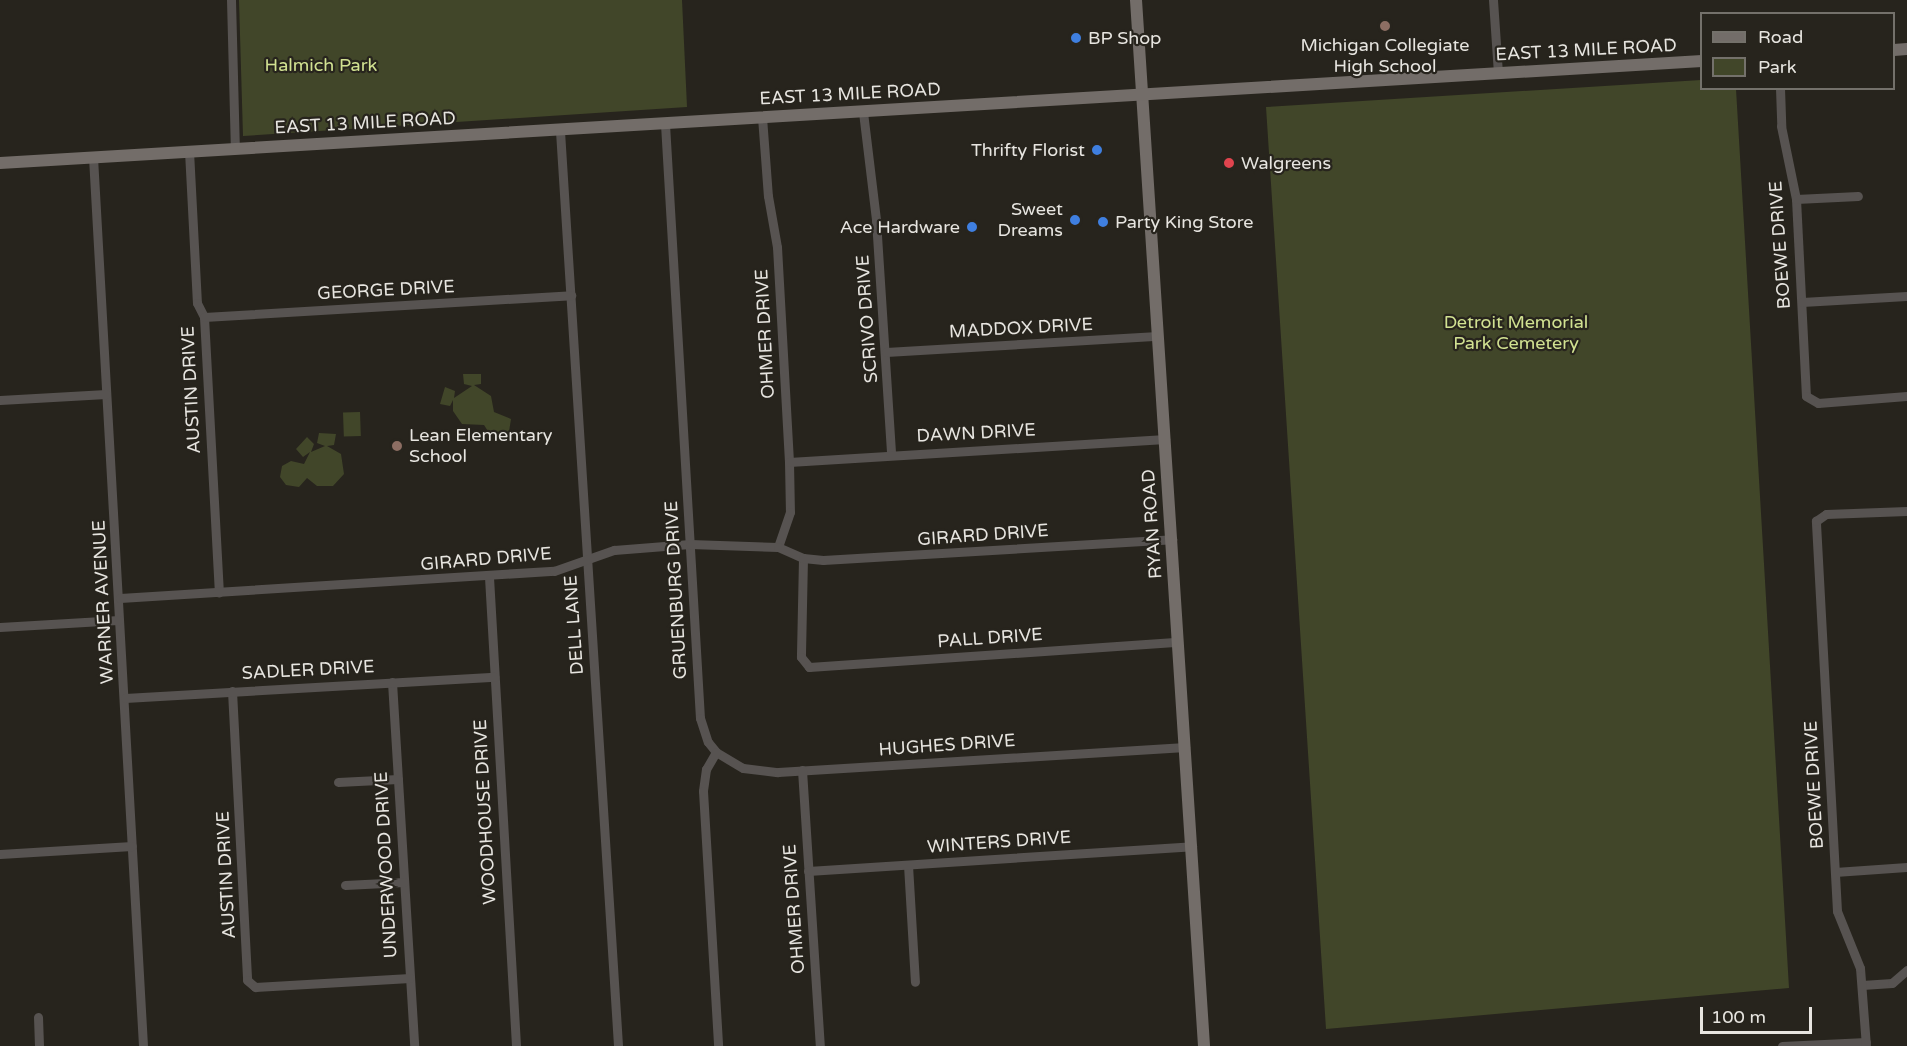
<!DOCTYPE html>
<style>
body{margin:0}
#map{position:relative;width:1907px;height:1046px;overflow:hidden;background:#27241d;font-family:"Varela Round",sans-serif}
div>[style]{position:absolute}
.green>*{inset:0;background:#414629;transform-origin:0 0}
.street>*{height:9px;margin:-4.5px;padding:0 4.5px;transform-origin:4.5px;border-radius:4.5px;background:#575351}
.secondary>*{height:12px;margin:-6px;padding:0 6px;transform-origin:6px;border-radius:6px;background:#736d69}
.dots>*{width:16px;height:16px;translate:-50% -50%;box-sizing:border-box;border:3px solid #27241d;border-radius:50%}
span{translate:-50% -50%;white-space:nowrap;text-align:center;line-height:1.15;-webkit-text-stroke:4.5px #27241d;paint-order:stroke}
.poi-label{font-size:18px;color:#e7e5e0}
.left{translate:0 -50%;text-align:left}
.right{translate:-100% -50%;text-align:right}
.street-label{font-size:18px;color:#e7e5e0}
.park-label{font-size:18px;color:#d1e191}
.legend{position:absolute;left:1700px;top:12px;width:195px;height:78px;box-sizing:border-box;background:#27241d;border:2px solid #74716b;margin:0;padding:8px 10px;list-style:none;font-size:18px;color:#e7e5e0}
.legend li{display:flex;align-items:center;gap:12px;height:30px}
.legend b{width:30px;border:2px solid #74716b}
.scale{position:absolute;left:1700px;top:1007px;width:112px;height:27px;box-sizing:border-box;border:3px solid #e7e5e0;border-top:0;padding-left:8px;font-size:18px;line-height:21px;white-space:nowrap;color:#e7e5e0;-webkit-text-stroke:4px #27241d;paint-order:stroke}
</style>
<div id="map">
<div class="green">
<i style="clip-path:polygon(239px 0,682px 0,687px 107px,243px 136px)"></i>
<i style="clip-path:polygon(1701px 80px,1702px 88px,1736px 89px,1789px 988px,1326px 1029px,1266px 107px)"></i>
<i style="clip-path:polygon(463px 374px,481px 374px,481px 384px,474px 385px,491px 396px,494px 412px,511px 419px,508px 438px,493px 439px,484px 425px,462px 424px,453px 411px,453px 400px,450px 406px,440px 404px,445px 387px,455px 391px,454px 398px,472px 386px,464px 384px)"></i>
<i style="left:360px;top:412px;width:24px;height:17px;rotate:88deg"></i>
<i style="clip-path:polygon(319px 433px,336px 434px,334px 445px,327px 446px,341px 454px,344px 474px,333px 486px,317px 486px,307px 478px,299px 487px,286px 485px,280px 477px,282px 466px,291px 461px,304px 464px,310px 452px,303px 457px,296px 449px,307px 437px,314px 444px,311px 452px,325px 446px,317px 443px)"></i>
</div>
<div class="street">
<i style="left:231px;top:0;width:148px;rotate:88.5deg"></i>
<i style="left:1493px;top:0;width:74px;rotate:86.1deg"></i>
<i style="left:1780px;top:88px;width:38px;rotate:88deg"></i>
<i style="left:1781px;top:126px;width:75px;rotate:78.4deg"></i>
<i style="left:1796px;top:199px;width:197px;rotate:87.1deg"></i>
<i style="left:1806px;top:396px;width:14px;rotate:30deg"></i>
<i style="left:1818px;top:403px;width:89px;rotate:-4.5deg"></i>
<i style="left:863px;top:112px;width:109px;rotate:83.1deg"></i>
<i style="left:876px;top:220px;width:234px;rotate:86.3deg"></i>
<i style="left:762px;top:117px;width:79px;rotate:85.7deg"></i>
<i style="left:768px;top:196px;width:52px;rotate:80deg"></i>
<i style="left:777px;top:247px;width:215px;rotate:86.8deg"></i>
<i style="left:789px;top:462px;width:50px;rotate:88.9deg"></i>
<i style="left:790px;top:512px;width:37px;rotate:109deg"></i>
<i style="left:665px;top:124px;width:595px;rotate:86.63deg"></i>
<i style="left:700px;top:718px;width:25px;rotate:72deg"></i>
<i style="left:708px;top:742px;width:13px;rotate:51deg"></i>
<i style="left:716px;top:752px;width:31px;rotate:31deg"></i>
<i style="left:743px;top:768px;width:35px;rotate:7deg"></i>
<i style="left:778px;top:772px;width:408px;rotate:-3.5deg"></i>
<i style="left:560px;top:131px;width:917px;rotate:86.37deg"></i>
<i style="left:189px;top:151px;width:152px;rotate:87deg"></i>
<i style="left:197px;top:303px;width:16px;rotate:63deg"></i>
<i style="left:204px;top:317px;width:276px;rotate:86.9deg"></i>
<i style="left:93px;top:157px;width:890px;rotate:86.78deg"></i>
<i style="left:1796px;top:199px;width:62px;rotate:-2.8deg"></i>
<i style="left:1802px;top:302px;width:105px;rotate:-3.3deg"></i>
<i style="left:204px;top:317px;width:368px;rotate:-3.4deg"></i>
<i style="left:886px;top:352px;width:272px;rotate:-3.4deg"></i>
<i style="left:0;top:400px;width:106px;rotate:-3.2deg"></i>
<i style="left:789px;top:462px;width:377px;rotate:-3.5deg"></i>
<i style="left:803px;top:558px;width:99px;rotate:91.2deg"></i>
<i style="left:801px;top:657px;width:13px;rotate:51deg"></i>
<i style="left:809px;top:667px;width:370px;rotate:-3.9deg"></i>
<i style="left:489px;top:577px;width:470px;rotate:86.7deg"></i>
<i style="left:120px;top:598px;width:435px;rotate:-3.6deg"></i>
<i style="left:554px;top:571px;width:64px;rotate:-19.3deg"></i>
<i style="left:614px;top:550px;width:76px;rotate:-4.5deg"></i>
<i style="left:690px;top:544px;width:88px;rotate:2deg"></i>
<i style="left:778px;top:547px;width:27px;rotate:24deg"></i>
<i style="left:803px;top:558px;width:20px;rotate:6deg"></i>
<i style="left:823px;top:560px;width:350px;rotate:-3.4deg"></i>
<i style="left:0;top:627px;width:119px;rotate:-3.4deg"></i>
<i style="left:392px;top:682px;width:365px;rotate:86.5deg"></i>
<i style="left:232px;top:691px;width:289px;rotate:87deg"></i>
<i style="left:247px;top:980px;width:11px;rotate:41deg"></i>
<i style="left:255px;top:987px;width:155px;rotate:-3.3deg"></i>
<i style="left:125px;top:698px;width:370px;rotate:-3.3deg"></i>
<i style="left:716px;top:752px;width:20px;rotate:120deg"></i>
<i style="left:706px;top:769px;width:22px;rotate:98deg"></i>
<i style="left:703px;top:791px;width:255px;rotate:86.6deg"></i>
<i style="left:802px;top:770px;width:277px;rotate:86.3deg"></i>
<i style="left:338px;top:782px;width:60px;rotate:-2.9deg"></i>
<i style="left:0;top:854px;width:132px;rotate:-3.5deg"></i>
<i style="left:908px;top:865px;width:117px;rotate:86.6deg"></i>
<i style="left:808px;top:871px;width:385px;rotate:-3.7deg"></i>
<i style="left:1835px;top:872px;width:72px;rotate:-4deg"></i>
<i style="left:345px;top:885px;width:59px;rotate:-2.9deg"></i>
<i style="left:1862px;top:985px;width:30px;rotate:-4deg"></i>
<i style="left:1892px;top:983px;width:20px;rotate:-41deg"></i>
<i style="left:38px;top:1017px;width:29px;rotate:88deg"></i>
<i style="left:1782px;top:1046px;width:84px;rotate:-2.7deg"></i>
<i style="left:1866px;top:1046px;width:78px;rotate:-94.4deg"></i>
<i style="left:1860px;top:968px;width:61px;rotate:-112deg"></i>
<i style="left:1837px;top:911px;width:391px;rotate:-93.1deg"></i>
<i style="left:1816px;top:521px;width:12px;rotate:-35deg"></i>
<i style="left:1826px;top:514px;width:81px;rotate:-2.1deg"></i>
</div>
<div class="secondary">
<i style="left:1136px;top:0;width:1048px;rotate:86.28deg"></i>
<i style="left:1894px;top:50px;width:13px;rotate:-4deg"></i>
<i style="left:0;top:163px;width:1705px;rotate:-3.43deg"></i>
</div>
<div class="dots">
<i style="left:1385px;top:26px;background:#8d6e63"></i>
<i style="left:1076px;top:38px;background:#3f7fe0"></i>
<i style="left:1097px;top:150px;background:#3f7fe0"></i>
<i style="left:1229px;top:163px;background:#e0444e"></i>
<i style="left:1075px;top:220px;background:#3f7fe0"></i>
<i style="left:1103px;top:222px;background:#3f7fe0"></i>
<i style="left:972px;top:227px;background:#3f7fe0"></i>
<i style="left:397px;top:446px;background:#8d6e63"></i>
</div>
<div class="poi-label">
<span class="left" style="left:1088px;top:38px">BP Shop</span>
<span style="left:1385px;top:56px">Michigan Collegiate<br>High School</span>
<span class="right" style="left:1085px;top:150px">Thrifty Florist</span>
<span class="left" style="left:1241px;top:163px">Walgreens</span>
<span class="right" style="left:1063px;top:220px">Sweet<br>Dreams</span>
<span class="left" style="left:1115px;top:222px">Party King Store</span>
<span class="right" style="left:960px;top:227px">Ace Hardware</span>
<span class="left" style="left:409px;top:446px">Lean Elementary<br>School</span>
</div>
<div class="street-label">
<span style="left:1586px;top:50px;rotate:-3deg">EAST 13 MILE ROAD</span>
<span style="left:850px;top:94px;rotate:-3deg">EAST 13 MILE ROAD</span>
<span style="left:365px;top:123px;rotate:-3deg">EAST 13 MILE ROAD</span>
<span style="left:1780px;top:245px;rotate:-94deg">BOEWE DRIVE</span>
<span style="left:386px;top:290px;rotate:-3deg">GEORGE DRIVE</span>
<span style="left:867px;top:319px;rotate:-94deg">SCRIVO DRIVE</span>
<span style="left:1021px;top:328px;rotate:-3deg">MADDOX DRIVE</span>
<span style="left:765px;top:334px;rotate:-93deg">OHMER DRIVE</span>
<span style="left:191px;top:390px;rotate:-93deg">AUSTIN DRIVE</span>
<span style="left:976px;top:433px;rotate:-3deg">DAWN DRIVE</span>
<span style="left:1152px;top:524px;rotate:-94deg">RYAN ROAD</span>
<span style="left:983px;top:535px;rotate:-4deg">GIRARD DRIVE</span>
<span style="left:486px;top:559px;rotate:-5deg">GIRARD DRIVE</span>
<span style="left:676px;top:590px;rotate:-93deg">GRUENBURG DRIVE</span>
<span style="left:103px;top:602px;rotate:-93deg">WARNER AVENUE</span>
<span style="left:574px;top:625px;rotate:-94deg">DELL LANE</span>
<span style="left:990px;top:638px;rotate:-4deg">PALL DRIVE</span>
<span style="left:308px;top:670px;rotate:-3deg">SADLER DRIVE</span>
<span style="left:947px;top:745px;rotate:-4deg">HUGHES DRIVE</span>
<span style="left:1814px;top:785px;rotate:-93deg">BOEWE DRIVE</span>
<span style="left:485px;top:812px;rotate:-93deg">WOODHOUSE DRIVE</span>
<span style="left:999px;top:842px;rotate:-4deg">WINTERS DRIVE</span>
<span style="left:386px;top:865px;rotate:-93deg">UNDERWOOD DRIVE</span>
<span style="left:226px;top:875px;rotate:-93deg">AUSTIN DRIVE</span>
<span style="left:794px;top:909px;rotate:-94deg">OHMER DRIVE</span>
</div>
<div class="park-label">
<span style="left:321px;top:65px">Halmich Park</span>
<span style="left:1516px;top:333px">Detroit Memorial<br>Park Cemetery</span>
</div>
<ul class="legend">
<li><b style="height:8px;background:#736d69"></b>Road</li>
<li><b style="height:16px;background:#414629"></b>Park</li>
</ul>
<div class="scale">100 m</div>
</div>
